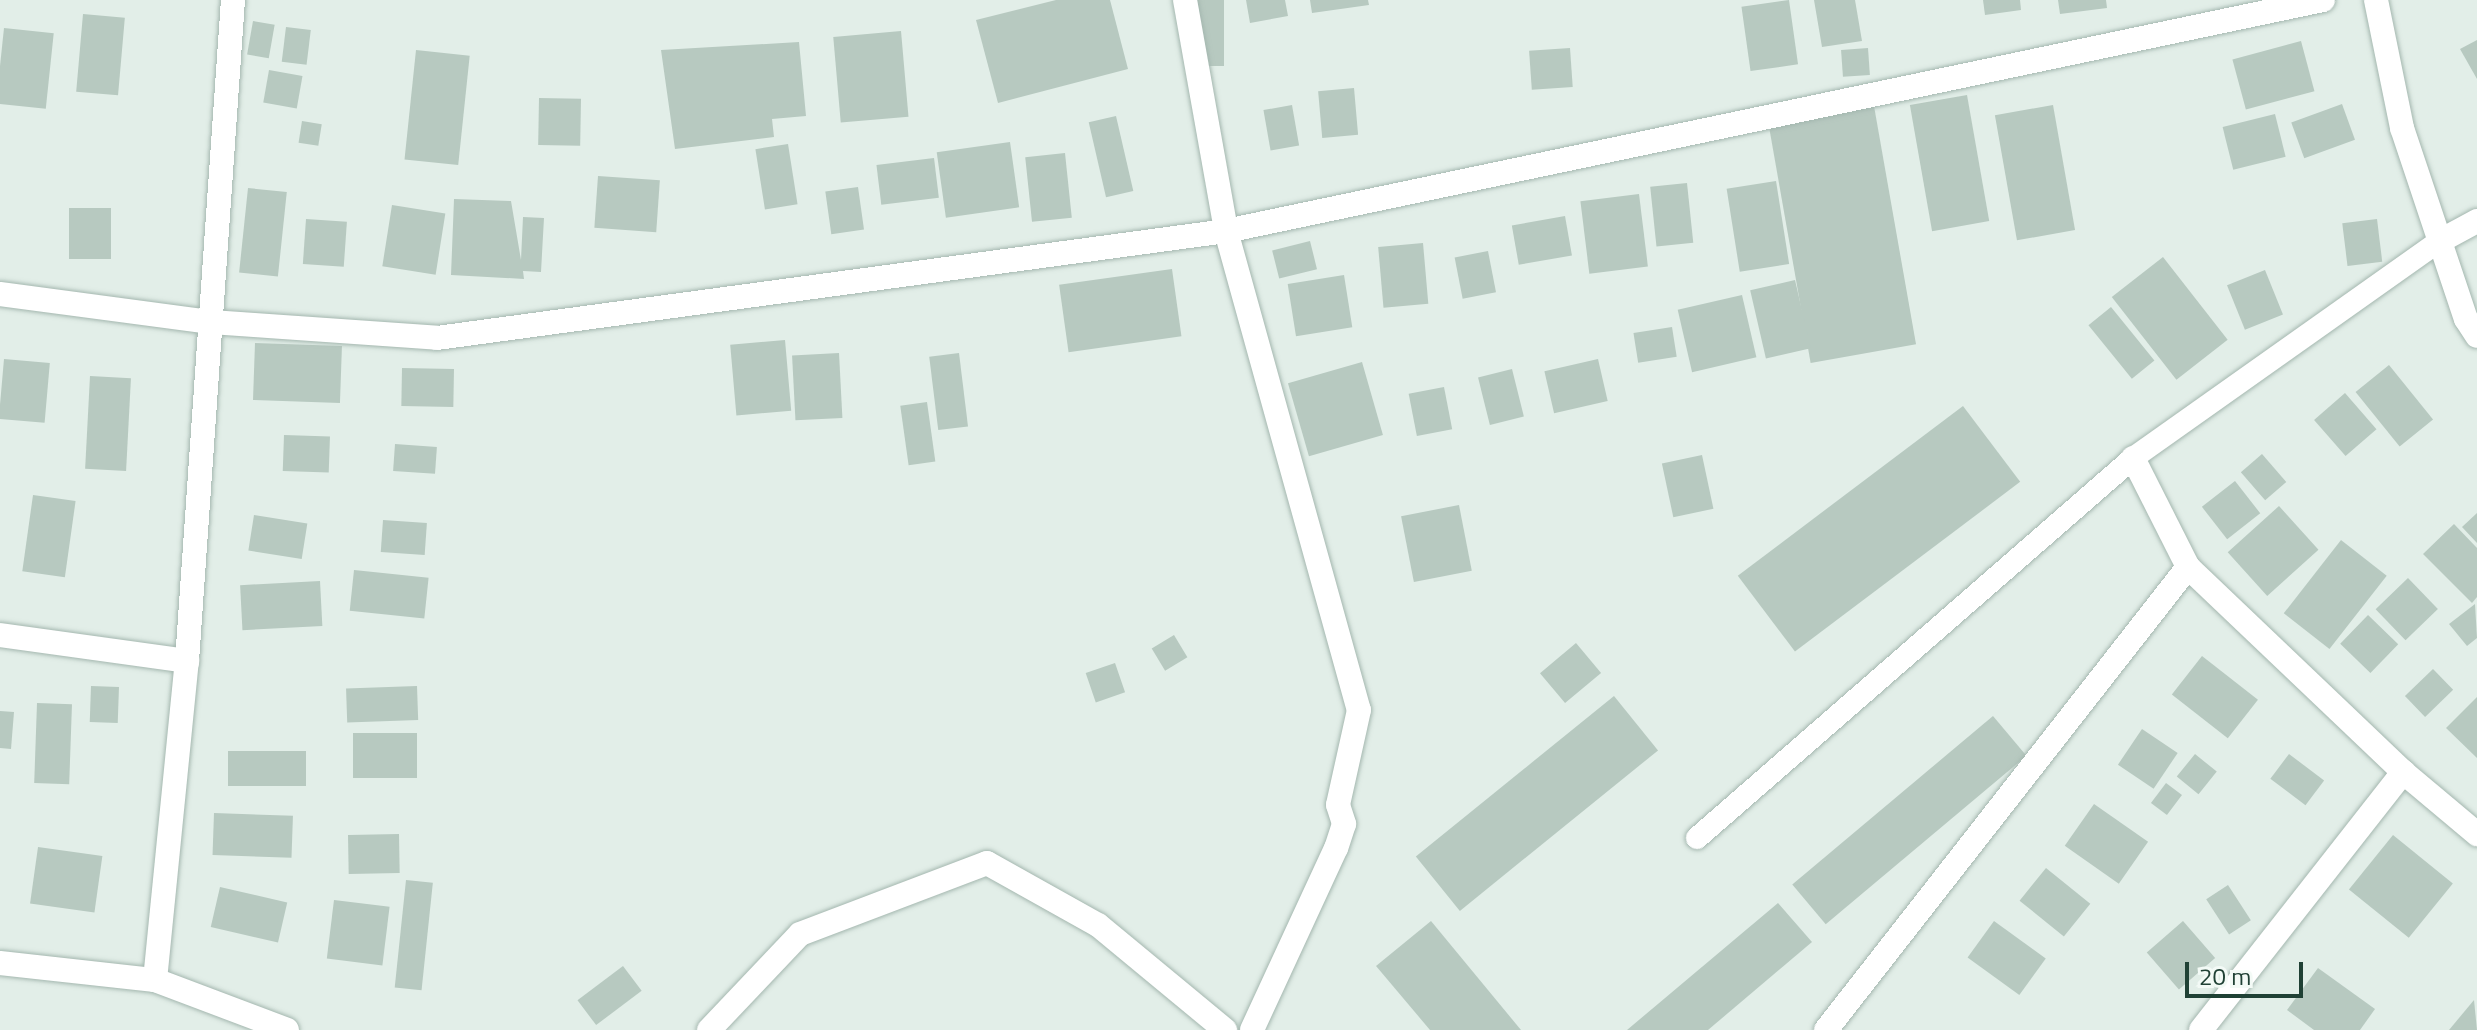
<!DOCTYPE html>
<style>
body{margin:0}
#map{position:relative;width:2477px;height:1030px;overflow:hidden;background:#e2eee8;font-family:"Titillium Web",sans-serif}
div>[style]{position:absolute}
.building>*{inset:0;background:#b7c9c0;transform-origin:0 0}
.roads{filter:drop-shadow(0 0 2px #a4b7af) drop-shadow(0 0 2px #a4b7af)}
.service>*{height:22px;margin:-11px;padding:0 11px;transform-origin:11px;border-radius:11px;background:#fff}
.minor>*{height:24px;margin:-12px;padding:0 12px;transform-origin:12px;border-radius:12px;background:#fff}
span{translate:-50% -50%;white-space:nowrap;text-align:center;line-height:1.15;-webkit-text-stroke:7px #f3faf6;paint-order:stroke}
.scale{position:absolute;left:2185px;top:962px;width:118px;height:36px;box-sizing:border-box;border:4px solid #204135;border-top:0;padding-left:10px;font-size:24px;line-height:28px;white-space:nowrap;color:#204135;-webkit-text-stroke:6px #f3faf6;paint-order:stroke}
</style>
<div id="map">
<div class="building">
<i style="clip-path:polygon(1056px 0,1110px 0,1128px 69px,998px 103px,976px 20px)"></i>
<i style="left:1193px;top:0;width:31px;height:66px"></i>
<i style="clip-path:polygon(1246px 0,1285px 0,1288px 16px,1250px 23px)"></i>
<i style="clip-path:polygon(1310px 0,1368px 0,1369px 5px,1312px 13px)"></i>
<i style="left:1789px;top:0;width:65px;height:48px;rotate:82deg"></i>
<i style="clip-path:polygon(1814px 0,1855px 0,1862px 41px,1822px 47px)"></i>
<i style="clip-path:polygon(1983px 0,2020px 0,2021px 10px,1985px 15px)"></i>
<i style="clip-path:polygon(2058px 0,2106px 0,2107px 8px,2060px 14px)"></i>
<i style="left:83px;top:14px;width:42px;height:78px;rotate:5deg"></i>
<i style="left:253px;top:21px;width:22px;height:34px;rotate:10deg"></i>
<i style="left:286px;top:27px;width:25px;height:35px;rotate:7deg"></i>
<i style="left:4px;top:28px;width:50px;height:76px;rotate:6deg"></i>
<i style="left:901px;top:31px;width:86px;height:68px;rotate:85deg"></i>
<i style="clip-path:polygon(2477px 40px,2477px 79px,2460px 49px)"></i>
<i style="left:2301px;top:41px;width:52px;height:71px;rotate:75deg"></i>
<i style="clip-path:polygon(799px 42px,806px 116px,772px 119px,774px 137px,675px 149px,661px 50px)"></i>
<i style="left:1570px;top:48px;width:39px;height:41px;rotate:86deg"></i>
<i style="left:1868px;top:48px;width:27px;height:27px;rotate:86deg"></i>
<i style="left:416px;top:50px;width:54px;height:110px;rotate:6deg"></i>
<i style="left:269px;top:70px;width:34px;height:33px;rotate:10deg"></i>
<i style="left:1354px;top:88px;width:47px;height:36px;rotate:85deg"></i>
<i style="left:1967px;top:95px;width:128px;height:58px;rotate:80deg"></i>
<i style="left:539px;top:98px;width:42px;height:47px;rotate:1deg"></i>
<i style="left:2342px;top:104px;width:38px;height:54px;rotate:70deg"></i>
<i style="left:1292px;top:105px;width:41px;height:29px;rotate:80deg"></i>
<i style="left:2053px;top:105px;width:127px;height:59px;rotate:80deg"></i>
<i style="left:1874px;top:106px;width:242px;height:107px;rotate:80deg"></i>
<i style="left:2275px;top:114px;width:44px;height:54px;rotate:76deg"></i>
<i style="left:1116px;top:116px;width:77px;height:28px;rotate:77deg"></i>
<i style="left:302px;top:121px;width:20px;height:22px;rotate:9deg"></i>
<i style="left:1010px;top:142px;width:66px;height:74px;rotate:82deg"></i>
<i style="left:788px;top:144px;width:61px;height:33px;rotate:81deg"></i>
<i style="left:1065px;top:153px;width:65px;height:40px;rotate:84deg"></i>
<i style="left:934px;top:158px;width:40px;height:58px;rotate:83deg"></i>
<i style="left:598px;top:176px;width:62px;height:52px;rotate:4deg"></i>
<i style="left:1776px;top:181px;width:84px;height:50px;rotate:81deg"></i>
<i style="left:1687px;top:183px;width:60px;height:37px;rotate:84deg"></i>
<i style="left:858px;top:187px;width:43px;height:33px;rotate:82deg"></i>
<i style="left:248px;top:188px;width:39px;height:85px;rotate:6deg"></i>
<i style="left:1639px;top:194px;width:73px;height:59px;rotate:83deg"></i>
<i style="clip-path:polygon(454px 199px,511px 201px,521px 260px,523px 217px,544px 218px,541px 272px,523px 271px,524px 279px,451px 275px)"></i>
<i style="left:392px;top:205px;width:54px;height:62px;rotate:9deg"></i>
<i style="left:69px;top:208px;width:42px;height:51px"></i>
<i style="left:1565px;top:216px;width:40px;height:54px;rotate:80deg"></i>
<i style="left:306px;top:219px;width:41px;height:45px;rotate:4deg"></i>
<i style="left:2377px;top:219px;width:43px;height:35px;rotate:83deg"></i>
<i style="left:1310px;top:241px;width:29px;height:39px;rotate:76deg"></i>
<i style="left:1423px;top:243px;width:61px;height:45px;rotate:85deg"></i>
<i style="left:1488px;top:251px;width:42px;height:34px;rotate:79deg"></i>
<i style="left:2163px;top:257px;width:105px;height:65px;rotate:52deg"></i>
<i style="left:1172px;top:269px;width:68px;height:114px;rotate:82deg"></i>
<i style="left:2265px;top:270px;width:48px;height:41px;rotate:68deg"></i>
<i style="left:1344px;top:275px;width:53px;height:57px;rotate:81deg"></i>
<i style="left:1795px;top:280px;width:70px;height:46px;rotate:77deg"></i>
<i style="left:1742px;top:295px;width:64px;height:66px;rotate:77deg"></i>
<i style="left:2111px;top:307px;width:69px;height:29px;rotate:51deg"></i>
<i style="left:1672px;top:327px;width:30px;height:39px;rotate:81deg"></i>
<i style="left:785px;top:340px;width:71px;height:55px;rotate:85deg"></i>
<i style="left:255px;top:343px;width:87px;height:57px;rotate:2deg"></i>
<i style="left:839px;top:353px;width:65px;height:47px;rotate:87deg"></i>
<i style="left:959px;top:353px;width:74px;height:30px;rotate:83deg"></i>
<i style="left:4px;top:359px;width:46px;height:60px;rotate:5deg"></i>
<i style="left:1598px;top:359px;width:43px;height:55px;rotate:77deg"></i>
<i style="left:1362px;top:362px;width:76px;height:77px;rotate:74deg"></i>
<i style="left:2389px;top:365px;width:70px;height:43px;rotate:51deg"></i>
<i style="left:402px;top:368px;width:52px;height:38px;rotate:1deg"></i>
<i style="left:1512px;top:369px;width:49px;height:35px;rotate:76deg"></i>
<i style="left:90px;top:376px;width:41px;height:93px;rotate:3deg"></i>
<i style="left:1444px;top:387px;width:43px;height:36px;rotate:79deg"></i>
<i style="left:2345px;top:393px;width:48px;height:41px;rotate:49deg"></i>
<i style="left:927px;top:402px;width:60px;height:27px;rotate:82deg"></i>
<i style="left:1963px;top:406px;width:95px;height:282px;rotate:53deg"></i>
<i style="left:284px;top:435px;width:46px;height:36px;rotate:2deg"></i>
<i style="left:395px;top:444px;width:42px;height:27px;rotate:4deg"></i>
<i style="left:2262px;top:454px;width:37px;height:28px;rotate:49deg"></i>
<i style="left:1702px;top:455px;width:55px;height:41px;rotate:78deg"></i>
<i style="left:2235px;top:481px;width:41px;height:42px;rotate:52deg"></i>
<i style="left:33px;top:495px;width:43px;height:77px;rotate:8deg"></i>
<i style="left:1459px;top:505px;width:67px;height:59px;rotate:79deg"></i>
<i style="left:2279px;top:506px;width:59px;height:69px;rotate:48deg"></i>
<i style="clip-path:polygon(2477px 513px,2477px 543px,2462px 527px)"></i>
<i style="left:254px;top:515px;width:54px;height:36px;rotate:9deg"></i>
<i style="left:383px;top:520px;width:44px;height:32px;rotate:4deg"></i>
<i style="clip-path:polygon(2454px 524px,2477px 548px,2477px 597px,2472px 603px,2423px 554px)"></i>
<i style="left:2341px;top:540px;width:58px;height:93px;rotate:38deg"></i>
<i style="left:354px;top:570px;width:75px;height:41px;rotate:6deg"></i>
<i style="left:2408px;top:578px;width:43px;height:45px;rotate:46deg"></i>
<i style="left:320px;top:581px;width:45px;height:80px;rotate:87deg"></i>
<i style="clip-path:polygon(2475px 604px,2477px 638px,2467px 646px,2449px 624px)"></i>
<i style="left:2368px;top:615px;width:42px;height:40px;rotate:44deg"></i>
<i style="left:1174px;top:635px;width:26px;height:26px;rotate:59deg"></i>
<i style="left:1576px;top:643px;width:39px;height:47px;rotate:50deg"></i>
<i style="left:2202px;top:656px;width:71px;height:49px;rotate:38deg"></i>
<i style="left:1115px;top:663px;width:31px;height:31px;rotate:71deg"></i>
<i style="left:2433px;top:669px;width:29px;height:39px;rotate:46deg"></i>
<i style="left:91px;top:686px;width:28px;height:36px;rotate:2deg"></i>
<i style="left:417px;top:686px;width:34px;height:71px;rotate:88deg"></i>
<i style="left:1614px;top:696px;width:70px;height:255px;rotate:51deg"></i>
<i style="clip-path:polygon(2477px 697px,2477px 758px,2446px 728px)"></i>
<i style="left:37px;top:703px;width:35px;height:80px;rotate:2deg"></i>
<i style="clip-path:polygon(0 711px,14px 712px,11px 749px,0 748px)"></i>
<i style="left:1993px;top:716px;width:52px;height:262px;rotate:50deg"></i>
<i style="left:2142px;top:729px;width:43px;height:43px;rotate:34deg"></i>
<i style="left:353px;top:733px;width:64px;height:45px"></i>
<i style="left:306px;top:751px;width:35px;height:78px;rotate:90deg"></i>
<i style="left:2195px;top:754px;width:28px;height:29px;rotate:39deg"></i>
<i style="left:2289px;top:754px;width:44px;height:31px;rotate:37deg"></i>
<i style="left:2166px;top:783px;width:20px;height:25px;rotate:37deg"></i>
<i style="left:2094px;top:804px;width:66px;height:51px;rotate:35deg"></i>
<i style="left:214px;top:813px;width:79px;height:42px;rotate:2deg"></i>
<i style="left:399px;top:834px;width:39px;height:51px;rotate:89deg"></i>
<i style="left:2393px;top:835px;width:77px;height:70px;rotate:39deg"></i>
<i style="left:38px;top:847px;width:65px;height:57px;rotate:8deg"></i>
<i style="left:2046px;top:868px;width:57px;height:42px;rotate:39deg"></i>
<i style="left:406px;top:880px;width:27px;height:108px;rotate:6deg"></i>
<i style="left:2228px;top:885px;width:42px;height:26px;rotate:57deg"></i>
<i style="left:220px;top:887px;width:69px;height:41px;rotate:13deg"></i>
<i style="left:334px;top:900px;width:56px;height:59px;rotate:7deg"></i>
<i style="clip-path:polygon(1778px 903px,1812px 942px,1708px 1030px,1627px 1030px)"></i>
<i style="clip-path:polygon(1431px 921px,1521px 1030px,1430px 1030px,1376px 966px)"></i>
<i style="left:1994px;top:921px;width:64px;height:45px;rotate:36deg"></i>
<i style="left:2183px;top:921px;width:49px;height:48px;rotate:49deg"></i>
<i style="left:623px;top:966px;width:31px;height:57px;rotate:53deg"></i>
<i style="clip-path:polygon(2318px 968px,2375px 1009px,2360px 1030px,2314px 1030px,2287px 1010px)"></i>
<i style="clip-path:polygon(2474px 1000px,2477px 1030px,2449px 1030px)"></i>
</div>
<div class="roads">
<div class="service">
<i style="left:1697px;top:838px;width:578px;rotate:-41.07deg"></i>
<i style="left:2133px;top:458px;width:376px;rotate:-35.3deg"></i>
</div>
<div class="minor">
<i style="left:1185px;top:0;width:235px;rotate:79.9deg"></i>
<i style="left:1226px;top:231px;width:497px;rotate:74.5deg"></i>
<i style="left:1359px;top:710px;width:97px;rotate:102.5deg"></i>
<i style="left:1338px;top:805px;width:20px;rotate:72deg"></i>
<i style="left:1344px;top:824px;width:25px;rotate:108deg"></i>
<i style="left:1336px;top:848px;width:200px;rotate:114.8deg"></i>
<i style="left:2376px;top:0;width:131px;rotate:78.5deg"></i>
<i style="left:2402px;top:128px;width:201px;rotate:71.5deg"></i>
<i style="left:2466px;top:319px;width:20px;rotate:57deg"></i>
<i style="left:2440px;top:241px;width:42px;rotate:-28.4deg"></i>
<i style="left:0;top:294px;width:213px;rotate:7.6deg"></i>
<i style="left:211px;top:322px;width:227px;rotate:4deg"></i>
<i style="left:437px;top:338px;width:796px;rotate:-7.72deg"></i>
<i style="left:1226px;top:231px;width:1121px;rotate:-11.89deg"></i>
<i style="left:2133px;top:458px;width:122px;rotate:63.2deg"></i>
<i style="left:0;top:635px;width:189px;rotate:7.9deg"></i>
<i style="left:0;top:963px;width:156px;rotate:6.3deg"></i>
<i style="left:155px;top:980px;width:141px;rotate:20.7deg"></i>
<i style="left:155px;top:980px;width:321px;rotate:-84.3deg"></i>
<i style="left:187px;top:661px;width:663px;rotate:-86.02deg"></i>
<i style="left:709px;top:1030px;width:132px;rotate:-46.5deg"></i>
<i style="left:800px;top:934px;width:200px;rotate:-20.8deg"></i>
<i style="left:987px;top:863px;width:127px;rotate:29.2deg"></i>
<i style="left:1098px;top:925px;width:165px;rotate:39.6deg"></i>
<i style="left:1826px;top:1030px;width:588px;rotate:-51.98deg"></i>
<i style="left:2188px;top:567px;width:297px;rotate:43.6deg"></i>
<i style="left:2403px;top:772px;width:97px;rotate:40deg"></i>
<i style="left:2201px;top:1030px;width:328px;rotate:-51.9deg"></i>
</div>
</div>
<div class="scale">20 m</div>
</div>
